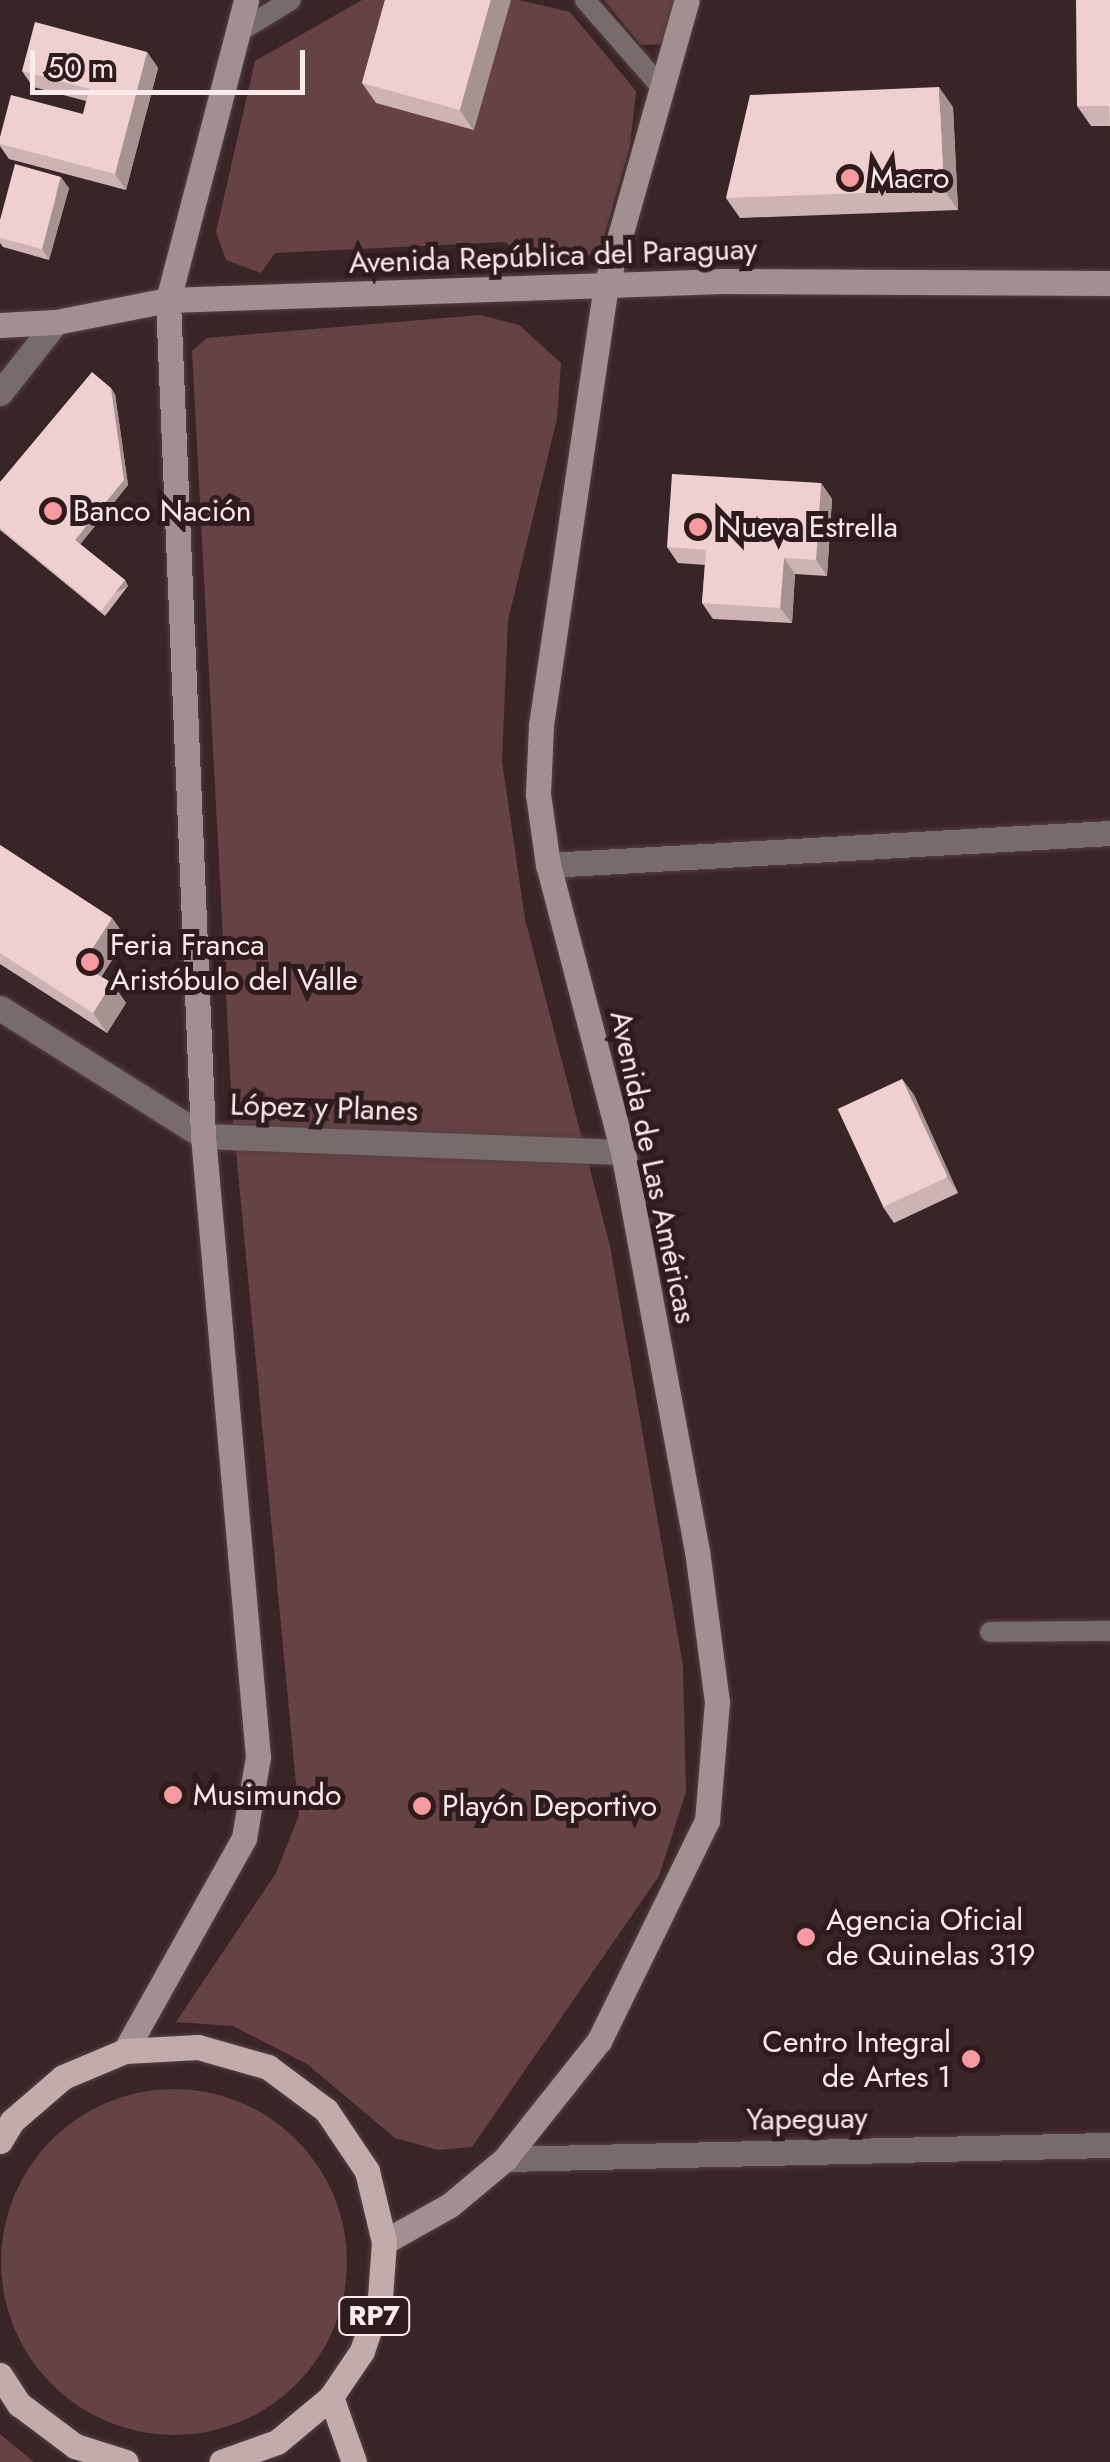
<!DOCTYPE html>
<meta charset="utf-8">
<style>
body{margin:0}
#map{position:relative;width:1110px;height:2462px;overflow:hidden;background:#3a2526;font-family:Jost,sans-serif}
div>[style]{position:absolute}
.green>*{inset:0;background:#654244}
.round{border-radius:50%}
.roads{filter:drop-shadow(0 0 2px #554142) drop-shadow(0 0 2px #554142)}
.service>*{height:20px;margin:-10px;padding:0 10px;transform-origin:10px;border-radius:10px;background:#776b6b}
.minor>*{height:25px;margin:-12.5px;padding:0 12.5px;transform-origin:12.5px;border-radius:12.5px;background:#776b6b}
.secondary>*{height:25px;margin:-12.5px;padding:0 12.5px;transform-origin:12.5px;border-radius:12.5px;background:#a28f8f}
.primary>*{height:25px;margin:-12.5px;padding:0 12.5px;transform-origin:12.5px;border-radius:12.5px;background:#c3aaab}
.wall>*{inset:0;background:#cdb3b4}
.shaded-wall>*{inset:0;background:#a79292;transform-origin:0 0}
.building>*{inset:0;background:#eed0d1;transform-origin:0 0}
.dots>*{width:28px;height:28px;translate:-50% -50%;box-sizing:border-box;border:5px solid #301b1c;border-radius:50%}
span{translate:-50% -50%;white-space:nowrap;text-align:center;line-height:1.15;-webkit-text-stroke:10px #301b1c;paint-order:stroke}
.shield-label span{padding:2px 8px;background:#301b1c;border:2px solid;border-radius:8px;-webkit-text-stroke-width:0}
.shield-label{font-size:28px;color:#faebeb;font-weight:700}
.poi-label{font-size:30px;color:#faebeb}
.left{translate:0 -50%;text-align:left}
.right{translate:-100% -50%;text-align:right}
.street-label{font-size:30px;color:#faebeb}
.scale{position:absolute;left:30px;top:50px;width:275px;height:45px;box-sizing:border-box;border:5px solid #faebeb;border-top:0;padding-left:12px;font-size:30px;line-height:35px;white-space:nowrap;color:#faebeb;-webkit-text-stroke:8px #301b1c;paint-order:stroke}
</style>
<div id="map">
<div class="green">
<i style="clip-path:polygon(362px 0,519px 0,570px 12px,636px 91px,630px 146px,599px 254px,534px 265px,505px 242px,275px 253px,261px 273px,226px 260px,216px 232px,255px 61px)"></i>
<i style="clip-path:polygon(604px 0,675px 0,663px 44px,641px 45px)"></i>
<i style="clip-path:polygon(480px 315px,519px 325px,561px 363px,557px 419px,508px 620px,502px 761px,525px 919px,610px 1246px,683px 1666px,686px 1792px,659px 1876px,472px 2147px,438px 2150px,395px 2138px,307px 2064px,233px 2026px,176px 2022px,276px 1873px,299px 1815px,232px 1109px,192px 351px,207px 338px)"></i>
<i class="round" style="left:1px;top:2089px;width:346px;height:346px"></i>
<i style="clip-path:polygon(0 2434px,34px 2462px,0 2462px)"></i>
</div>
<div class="roads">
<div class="service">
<i style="left:585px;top:0;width:117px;rotate:48.8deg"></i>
<i style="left:237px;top:33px;width:63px;rotate:-31.4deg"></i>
<i style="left:990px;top:1632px;width:120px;rotate:-0.5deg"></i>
</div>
<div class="minor">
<i style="left:0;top:393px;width:90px;rotate:-51.7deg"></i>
<i style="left:548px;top:865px;width:563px;rotate:-3.26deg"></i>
<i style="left:0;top:1008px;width:240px;rotate:32.2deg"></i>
<i style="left:203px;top:1136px;width:420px;rotate:2.2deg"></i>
<i style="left:505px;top:2159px;width:605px;rotate:-1.33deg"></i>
</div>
<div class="secondary">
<i style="left:0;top:325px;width:56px;rotate:-3.1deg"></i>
<i style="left:56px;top:322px;width:114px;rotate:-11.1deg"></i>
<i style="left:168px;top:300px;width:555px;rotate:-1.96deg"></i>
<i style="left:723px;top:281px;width:387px;rotate:0.3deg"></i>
<i style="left:125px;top:2051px;width:244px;rotate:-60.8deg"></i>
<i style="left:244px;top:1838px;width:82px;rotate:-80.2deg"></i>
<i style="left:258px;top:1757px;width:623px;rotate:-95.06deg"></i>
<i style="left:203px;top:1136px;width:837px;rotate:-92.4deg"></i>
<i style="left:168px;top:300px;width:310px;rotate:-75.4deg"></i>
<i style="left:384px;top:2242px;width:76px;rotate:-29.3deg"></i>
<i style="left:450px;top:2205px;width:72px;rotate:-39.9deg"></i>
<i style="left:505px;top:2159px;width:151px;rotate:-51.5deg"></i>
<i style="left:599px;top:2041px;width:245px;rotate:-63.9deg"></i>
<i style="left:707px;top:1821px;width:119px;rotate:-85.2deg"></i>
<i style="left:717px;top:1702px;width:152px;rotate:-97.5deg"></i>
<i style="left:697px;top:1551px;width:406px;rotate:-100.5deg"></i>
<i style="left:623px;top:1152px;width:297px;rotate:-104.6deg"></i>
<i style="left:548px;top:865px;width:72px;rotate:-98deg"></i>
<i style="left:538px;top:794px;width:69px;rotate:-87.5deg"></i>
<i style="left:541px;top:725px;width:441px;rotate:-81.6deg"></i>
<i style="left:605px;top:289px;width:300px;rotate:-74.2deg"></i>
</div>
<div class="primary">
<i style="left:0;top:2141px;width:23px;rotate:-59deg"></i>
<i style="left:12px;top:2121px;width:67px;rotate:-40.8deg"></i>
<i style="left:63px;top:2077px;width:67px;rotate:-22.8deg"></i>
<i style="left:125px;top:2051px;width:73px;rotate:-3.1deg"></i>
<i style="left:198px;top:2047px;width:73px;rotate:15.9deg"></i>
<i style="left:268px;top:2067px;width:72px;rotate:36.6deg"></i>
<i style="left:326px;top:2110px;width:73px;rotate:56.1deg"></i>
<i style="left:367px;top:2171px;width:73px;rotate:76.5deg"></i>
<i style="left:384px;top:2242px;width:56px;rotate:94.1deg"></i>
<i style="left:380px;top:2298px;width:56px;rotate:108.8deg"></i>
<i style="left:362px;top:2351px;width:55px;rotate:124deg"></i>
<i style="left:331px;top:2397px;width:70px;rotate:140.2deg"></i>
<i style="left:277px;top:2442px;width:59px;rotate:160.3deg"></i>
<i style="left:0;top:2375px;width:35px;rotate:57deg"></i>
<i style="left:19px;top:2404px;width:70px;rotate:36.9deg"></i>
<i style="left:75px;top:2446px;width:53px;rotate:17.4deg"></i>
<i style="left:331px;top:2397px;width:69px;rotate:70.5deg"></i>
</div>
</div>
<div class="wall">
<i style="clip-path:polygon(385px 0,474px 130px,376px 103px,362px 83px)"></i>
<i style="clip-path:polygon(1110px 0,1110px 126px,1091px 126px,1077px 106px)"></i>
<i style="clip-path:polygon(147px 52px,158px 68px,126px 190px,9px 159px,0 146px,0 137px,83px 114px,86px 101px,33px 87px,22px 71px)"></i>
<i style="clip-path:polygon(953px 107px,958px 210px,740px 218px,726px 198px)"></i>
<i style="clip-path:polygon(69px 188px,49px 260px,3px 247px,0 243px,0 220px)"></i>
<i style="clip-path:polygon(115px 394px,128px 485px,80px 544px,125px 580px,128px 586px,105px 616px,0 530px,0 482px)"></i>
<i style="clip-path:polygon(821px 483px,832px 499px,827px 576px,795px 574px,792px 623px,713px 619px,702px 603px,705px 565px,678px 563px,667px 547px)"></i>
<i style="clip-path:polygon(0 845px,112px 918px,126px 938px,101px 977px,112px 983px,126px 1003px,107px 1033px,0 964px)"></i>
<i style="clip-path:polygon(902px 1079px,914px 1095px,958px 1193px,894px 1223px,883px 1207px)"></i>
</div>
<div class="shaded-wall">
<i style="clip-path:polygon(491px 0,511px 0,474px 130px,460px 110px)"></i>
<i style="clip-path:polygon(147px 52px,158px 68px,126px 190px,115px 174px)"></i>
<i style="clip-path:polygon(939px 87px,953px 107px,958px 210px,944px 190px)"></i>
<i style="clip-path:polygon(61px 177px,69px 188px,49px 260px,42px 249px)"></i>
<i style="clip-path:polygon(111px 388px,115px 394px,128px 485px,79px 546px,75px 540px)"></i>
<i style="clip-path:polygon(821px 483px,832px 499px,827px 576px,816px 560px)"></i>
<i style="clip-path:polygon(784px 558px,795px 574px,792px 623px,780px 608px)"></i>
<i style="left:125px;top:580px;width:7px;height:39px;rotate:63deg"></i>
<i style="clip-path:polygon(112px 918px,126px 938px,96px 985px,82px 965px)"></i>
<i style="clip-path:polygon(112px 983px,126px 1003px,107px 1033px,93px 1013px)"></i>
<i style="clip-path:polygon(902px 1079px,914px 1095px,958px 1193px,947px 1177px)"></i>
</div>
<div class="building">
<i style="clip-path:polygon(385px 0,491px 0,460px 110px,362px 83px)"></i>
<i style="clip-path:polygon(1076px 0,1110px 0,1110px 128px,1109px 106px,1077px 106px)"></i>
<i style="clip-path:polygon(35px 22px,147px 52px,115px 174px,0 144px,0 137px,11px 95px,83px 114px,90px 89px,22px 71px)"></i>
<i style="clip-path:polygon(939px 87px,944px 190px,726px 198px,750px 95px)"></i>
<i style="clip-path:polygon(15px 164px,61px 177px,42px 249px,0 238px,0 220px)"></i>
<i style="clip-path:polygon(92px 372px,111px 388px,124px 480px,75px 540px,125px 580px,101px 611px,0 528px,0 482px)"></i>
<i style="clip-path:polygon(672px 474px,821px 483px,816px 560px,784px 558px,780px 608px,702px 603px,706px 550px,667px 547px)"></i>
<i style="clip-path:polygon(0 845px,112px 918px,82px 965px,112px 983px,93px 1013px,0 953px)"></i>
<i style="left:902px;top:1079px;width:108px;height:71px;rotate:65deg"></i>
</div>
<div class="dots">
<i style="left:850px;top:178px;background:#f49aa0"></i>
<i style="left:53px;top:511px;background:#f49aa0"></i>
<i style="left:698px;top:527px;background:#f49aa0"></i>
<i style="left:90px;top:962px;background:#f49aa0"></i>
<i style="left:173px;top:1795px;background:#f49aa0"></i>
<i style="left:422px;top:1806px;background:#f49aa0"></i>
<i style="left:806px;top:1937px;background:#f49aa0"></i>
<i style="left:971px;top:2059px;background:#f49aa0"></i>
</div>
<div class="shield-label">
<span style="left:374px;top:2316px">RP7</span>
</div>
<div class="poi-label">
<span class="left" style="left:870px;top:178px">Macro</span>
<span class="left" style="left:73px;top:511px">Banco Nación</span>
<span class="left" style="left:718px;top:527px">Nueva Estrella</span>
<span class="left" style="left:110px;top:962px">Feria Franca<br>Aristóbulo del Valle</span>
<span class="left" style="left:193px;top:1795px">Musimundo</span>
<span class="left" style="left:442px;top:1806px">Playón Deportivo</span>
<span class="left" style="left:826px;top:1937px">Agencia Oficial<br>de Quinelas 319</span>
<span class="right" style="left:951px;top:2059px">Centro Integral<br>de Artes 1</span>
</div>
<div class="street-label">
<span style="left:553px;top:256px;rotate:-2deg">Avenida República del Paraguay</span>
<span style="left:324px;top:1108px;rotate:2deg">López y Planes</span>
<span style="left:653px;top:1167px;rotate:78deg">Avenida de Las Américas</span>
<span style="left:807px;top:2119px;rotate:-1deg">Yapeguay</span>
</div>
<div class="scale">50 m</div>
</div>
